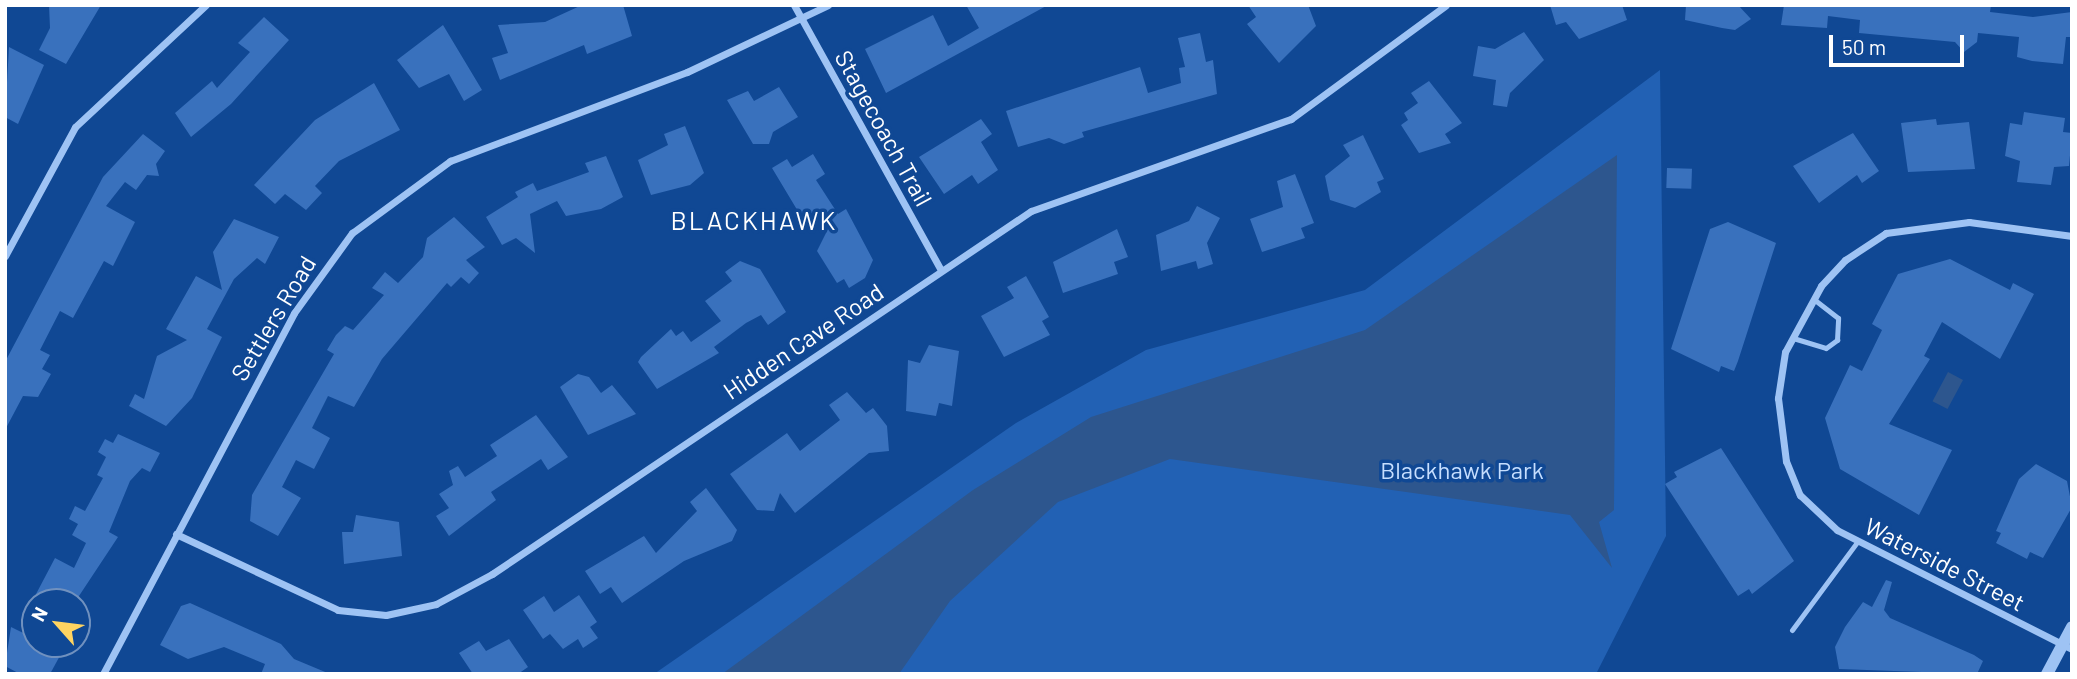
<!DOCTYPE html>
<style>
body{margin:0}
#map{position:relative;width:2077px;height:679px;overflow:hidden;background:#104894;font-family:Barlow,sans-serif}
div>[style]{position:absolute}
.green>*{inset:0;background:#2261b4}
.water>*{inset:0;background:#2d568e;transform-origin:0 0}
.building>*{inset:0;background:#3971bd;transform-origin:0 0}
.service>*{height:5px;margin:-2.5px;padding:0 2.5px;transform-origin:2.5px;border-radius:2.5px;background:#9ec3f4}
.minor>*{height:7px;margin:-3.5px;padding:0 3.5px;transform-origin:3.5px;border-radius:3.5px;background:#9ec3f4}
.tertiary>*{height:12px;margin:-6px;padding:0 6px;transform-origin:6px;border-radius:6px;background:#9ec3f4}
span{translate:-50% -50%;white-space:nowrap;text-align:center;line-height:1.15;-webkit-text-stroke:7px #104894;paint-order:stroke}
.street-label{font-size:24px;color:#fff}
.park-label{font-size:24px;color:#c6defe}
.neighbourhood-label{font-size:26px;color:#fff;letter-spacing:2px}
.frame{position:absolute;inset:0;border:7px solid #fff;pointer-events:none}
.north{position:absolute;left:21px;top:588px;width:70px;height:70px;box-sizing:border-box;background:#104894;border:2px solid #7091bf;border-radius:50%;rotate:298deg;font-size:19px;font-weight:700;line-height:28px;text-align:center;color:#fff}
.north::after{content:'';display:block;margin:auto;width:24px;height:32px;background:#ffd461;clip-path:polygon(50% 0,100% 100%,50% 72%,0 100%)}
.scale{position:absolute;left:1829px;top:35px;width:135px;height:32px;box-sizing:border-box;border:4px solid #fff;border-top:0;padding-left:9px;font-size:21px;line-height:24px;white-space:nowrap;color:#fff;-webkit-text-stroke:5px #104894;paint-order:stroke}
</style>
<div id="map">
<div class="green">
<i style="clip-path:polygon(1660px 70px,1666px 536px,1596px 674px,654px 674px,1016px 423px,1146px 350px,1365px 290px)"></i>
</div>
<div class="water">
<i style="clip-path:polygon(1617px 155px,1614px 510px,1599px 522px,1612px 568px,1570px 515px,1170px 459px,1058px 502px,950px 601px,899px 674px,722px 674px,973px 490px,1091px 417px,1365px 330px)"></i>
<i style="left:1948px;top:372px;width:17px;height:33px;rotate:28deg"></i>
</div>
<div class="building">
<i style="clip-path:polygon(49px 5px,101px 5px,66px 64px,39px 50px,50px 28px)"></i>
<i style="clip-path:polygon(582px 5px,623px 5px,632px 36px,587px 54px,584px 45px,500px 80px,492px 58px,508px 53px,498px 25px,545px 22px)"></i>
<i style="clip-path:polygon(966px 5px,1048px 5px,886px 93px,865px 49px,933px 15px,948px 46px,979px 28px)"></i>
<i style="clip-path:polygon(1248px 5px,1308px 5px,1316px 26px,1279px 63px,1247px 24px,1256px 17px)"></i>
<i style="clip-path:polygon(1550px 5px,1622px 5px,1627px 20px,1579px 39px,1566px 22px,1556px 25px)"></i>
<i style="clip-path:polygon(1686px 5px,1738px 5px,1751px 19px,1735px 30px,1722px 28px,1685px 20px)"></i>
<i style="clip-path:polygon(1784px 5px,1991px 5px,1990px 12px,2033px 17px,2072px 12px,2072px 37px,2066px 37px,2063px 64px,2032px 61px,2017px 57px,2019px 37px,1978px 33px,1977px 42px,1964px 52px,1955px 42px,1859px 33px,1860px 20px,1828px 16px,1827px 28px,1781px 25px)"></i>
<i style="clip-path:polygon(264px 17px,289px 40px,231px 104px,191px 137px,175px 113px,212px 81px,217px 88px,250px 52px,238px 43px)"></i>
<i style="clip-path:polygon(443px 25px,482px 90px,464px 101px,449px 74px,419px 88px,397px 60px)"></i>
<i style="clip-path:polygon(1524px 32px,1544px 60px,1510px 93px,1507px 107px,1493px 105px,1496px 80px,1473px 76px,1478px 46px,1495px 49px)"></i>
<i style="clip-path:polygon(1200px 33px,1206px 62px,1213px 60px,1217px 94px,1082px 132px,1084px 137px,1064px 144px,1049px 138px,1018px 147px,1006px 111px,1140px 67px,1148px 93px,1181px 83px,1179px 68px,1185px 67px,1178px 38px)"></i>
<i style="clip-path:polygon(9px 47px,44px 65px,18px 124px,5px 117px)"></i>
<i style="clip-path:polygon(1429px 81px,1462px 123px,1445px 134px,1451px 143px,1419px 153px,1401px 125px,1408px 120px,1404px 113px,1418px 103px,1411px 93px)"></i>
<i style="clip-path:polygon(374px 83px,400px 130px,339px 161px,315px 186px,322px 193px,306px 210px,285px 194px,275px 204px,254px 185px,315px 120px)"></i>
<i style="clip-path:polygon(779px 87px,798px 117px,773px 132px,769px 144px,753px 144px,727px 100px,748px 91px,754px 101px)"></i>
<i style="clip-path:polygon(2024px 112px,2065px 118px,2063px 132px,2072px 133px,2069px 166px,2054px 167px,2051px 185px,2017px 182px,2020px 161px,2005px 156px,2010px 123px,2022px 125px)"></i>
<i style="clip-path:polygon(981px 119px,992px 134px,981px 142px,998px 170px,978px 184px,972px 175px,944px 194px,919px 157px)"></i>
<i style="clip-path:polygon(1936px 119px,1937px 125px,1969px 122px,1975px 169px,1908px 172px,1901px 123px)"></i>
<i style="clip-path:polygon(685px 126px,704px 173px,690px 185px,651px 195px,638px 160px,668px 145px,664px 134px)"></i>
<i style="clip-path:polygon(1853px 133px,1879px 171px,1862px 183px,1857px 175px,1819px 203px,1793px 166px)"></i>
<i style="clip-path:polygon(143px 134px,165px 151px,156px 164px,159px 176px,147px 175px,136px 190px,125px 182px,106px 206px,135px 222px,113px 266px,104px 261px,73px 318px,60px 311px,40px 350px,50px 355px,42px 369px,51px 374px,38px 397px,23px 396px,5px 430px,5px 362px,103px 177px)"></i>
<i style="clip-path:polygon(1363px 135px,1384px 179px,1377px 182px,1381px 192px,1355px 208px,1330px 200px,1325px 176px,1350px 156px,1343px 145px)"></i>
<i style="clip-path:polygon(813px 154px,825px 174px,816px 180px,838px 214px,846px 209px,873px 260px,865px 278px,849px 288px,844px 279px,837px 283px,817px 251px,828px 229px,817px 211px,802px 218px,772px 168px,787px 159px,792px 167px)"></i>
<i style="clip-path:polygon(606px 156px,623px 197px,601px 209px,566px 216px,557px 201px,530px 214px,535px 253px,516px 238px,502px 245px,486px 217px,518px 197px,515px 192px,533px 183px,537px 191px,589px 172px,585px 163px)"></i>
<i style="left:1667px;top:168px;width:25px;height:20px;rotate:2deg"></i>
<i style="clip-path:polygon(1295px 174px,1314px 223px,1301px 228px,1305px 238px,1262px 252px,1250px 219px,1283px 207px,1277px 181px)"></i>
<i style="clip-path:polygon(1197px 206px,1220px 218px,1207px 243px,1213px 264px,1198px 269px,1196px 261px,1161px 271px,1156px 235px,1189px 221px)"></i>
<i style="clip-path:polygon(454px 217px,485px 247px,466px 260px,479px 273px,469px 284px,461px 277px,451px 287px,447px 283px,382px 359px,354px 407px,328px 396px,312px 428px,330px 438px,314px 469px,296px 460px,282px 487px,301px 498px,278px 536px,250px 521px,252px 495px,334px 354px,327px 350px,336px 335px,345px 326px,353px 330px,384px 295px,372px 288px,385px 272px,398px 283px,423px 257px,427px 238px)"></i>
<i style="clip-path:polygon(234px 219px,279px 237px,265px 264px,257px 258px,234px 279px,207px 329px,222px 337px,192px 398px,166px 426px,129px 406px,135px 394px,144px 399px,157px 356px,187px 340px,166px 329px,196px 276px,222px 290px,213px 252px)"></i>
<i style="clip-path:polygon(1728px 222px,1776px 243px,1738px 361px,1734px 371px,1721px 366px,1719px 372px,1671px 349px,1710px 229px)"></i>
<i style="clip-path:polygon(1117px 229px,1128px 257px,1114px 262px,1118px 274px,1063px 293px,1053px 262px)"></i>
<i style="clip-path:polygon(1950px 259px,2010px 290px,2013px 283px,2034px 294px,2000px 359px,1942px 322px,1924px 356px,1930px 359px,1889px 424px,1952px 450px,1919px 515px,1840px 469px,1825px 418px,1850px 365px,1862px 371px,1882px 330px,1872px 324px,1898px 274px)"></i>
<i style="clip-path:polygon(740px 261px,760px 269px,786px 312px,768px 325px,761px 315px,746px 323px,714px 347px,719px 353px,657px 389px,638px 362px,641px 357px,671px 329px,676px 336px,683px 331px,691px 342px,721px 321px,705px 301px,732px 281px,725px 272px)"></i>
<i style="clip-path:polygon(1026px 276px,1049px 317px,1042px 321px,1050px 335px,1004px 357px,981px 316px,1014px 298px,1007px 287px)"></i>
<i style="clip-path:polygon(929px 345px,959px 351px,952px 406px,939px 403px,936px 416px,906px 411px,908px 360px,920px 363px)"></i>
<i style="clip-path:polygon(578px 374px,589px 377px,601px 393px,612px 385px,636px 414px,588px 435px,560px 387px)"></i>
<i style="clip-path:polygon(847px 392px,866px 413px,873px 408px,887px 426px,889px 451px,869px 453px,795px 513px,780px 493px,774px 511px,757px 510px,730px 474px,787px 433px,800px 451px,840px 420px,829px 405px)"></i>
<i style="clip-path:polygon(536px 415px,568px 457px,548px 470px,541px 459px,491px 492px,496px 500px,449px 536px,436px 516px,449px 508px,439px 494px,453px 485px,449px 471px,458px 466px,465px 477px,497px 456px,490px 445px)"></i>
<i style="clip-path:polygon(118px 434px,160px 453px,150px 472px,142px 468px,130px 481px,109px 532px,118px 537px,75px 602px,46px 602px,35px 596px,55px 558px,74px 568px,86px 543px,72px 535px,78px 524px,69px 519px,75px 506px,85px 511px,103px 478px,97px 475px,106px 457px,98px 452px,105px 439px,113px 443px)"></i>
<i style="clip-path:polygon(1721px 448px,1794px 561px,1752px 594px,1749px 589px,1738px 596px,1665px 484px,1677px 477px,1674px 472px)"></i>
<i style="clip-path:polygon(2036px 464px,2067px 481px,2072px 507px,2043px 558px,2030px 552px,2027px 559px,1996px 543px,2001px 533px,1996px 531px,2019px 479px)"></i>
<i style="clip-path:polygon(706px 488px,737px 530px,732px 541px,684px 561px,622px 603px,611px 587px,600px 594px,585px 571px,644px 536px,656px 553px,697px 511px,690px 502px)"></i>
<i style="clip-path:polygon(356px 515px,399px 522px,402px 556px,344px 564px,342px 532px,353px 532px)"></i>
<i style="clip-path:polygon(1886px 580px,1892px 582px,1884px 610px,1890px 618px,1974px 655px,1983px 661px,1977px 674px,1839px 669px,1835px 647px,1845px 627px,1863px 602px,1872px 607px)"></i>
<i style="clip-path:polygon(579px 595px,597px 622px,590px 627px,598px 638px,583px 648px,578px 639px,563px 649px,550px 634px,543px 639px,523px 610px,544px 596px,554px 612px)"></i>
<i style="clip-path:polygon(190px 603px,281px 644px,294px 659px,330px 674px,261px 674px,265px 664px,224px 647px,188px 659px,160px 645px,181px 606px)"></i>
<i style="clip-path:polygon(11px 627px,62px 652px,50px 674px,20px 674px,5px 666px)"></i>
<i style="clip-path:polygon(509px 639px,528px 667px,518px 674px,473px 674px,459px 653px,479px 641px,486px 651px)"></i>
</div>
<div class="service">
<i style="left:1793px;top:338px;width:34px;rotate:17deg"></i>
<i style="left:1826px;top:348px;width:14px;rotate:-36deg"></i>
<i style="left:1837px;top:340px;width:22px;rotate:-87deg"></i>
<i style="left:1838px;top:318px;width:31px;rotate:-142deg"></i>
<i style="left:1792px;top:630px;width:109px;rotate:-53.5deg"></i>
</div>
<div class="minor">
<i style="left:794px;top:5px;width:303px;rotate:61deg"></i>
<i style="left:2072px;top:236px;width:104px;rotate:-172.3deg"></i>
<i style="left:1969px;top:222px;width:84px;rotate:172.5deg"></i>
<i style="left:1886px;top:233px;width:49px;rotate:146.6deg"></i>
<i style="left:1845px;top:260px;width:35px;rotate:133deg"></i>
<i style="left:1821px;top:286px;width:75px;rotate:118.6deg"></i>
<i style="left:1785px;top:352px;width:47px;rotate:98.7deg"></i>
<i style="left:1778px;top:398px;width:64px;rotate:82.8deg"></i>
<i style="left:1786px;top:461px;width:37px;rotate:68deg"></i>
<i style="left:1800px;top:495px;width:51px;rotate:43.4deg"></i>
<i style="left:1837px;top:530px;width:263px;rotate:26.9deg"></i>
<i style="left:5px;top:256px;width:147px;rotate:-61.5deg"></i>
<i style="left:75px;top:127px;width:179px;rotate:-43deg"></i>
<i style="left:176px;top:534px;width:179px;rotate:25.1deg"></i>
<i style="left:338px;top:610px;width:48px;rotate:5.9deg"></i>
<i style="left:386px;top:615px;width:51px;rotate:-12.4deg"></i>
<i style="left:436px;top:604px;width:64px;rotate:-28.2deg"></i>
<i style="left:492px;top:574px;width:650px;rotate:-33.96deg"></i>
<i style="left:1031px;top:211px;width:276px;rotate:-19.5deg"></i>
<i style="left:1291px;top:119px;width:192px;rotate:-36.3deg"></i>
<i style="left:103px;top:674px;width:408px;rotate:-62.1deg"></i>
<i style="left:294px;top:313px;width:99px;rotate:-54.1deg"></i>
<i style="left:352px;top:233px;width:122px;rotate:-36.3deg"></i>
<i style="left:450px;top:161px;width:253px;rotate:-20.6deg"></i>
<i style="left:687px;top:72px;width:156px;rotate:-25.4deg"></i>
</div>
<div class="tertiary">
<i style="left:2047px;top:674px;width:53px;rotate:-62deg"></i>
</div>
<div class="street-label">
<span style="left:884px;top:128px;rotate:61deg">Stagecoach Trail</span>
<span style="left:273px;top:318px;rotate:-59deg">Settlers Road</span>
<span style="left:803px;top:341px;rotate:-34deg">Hidden Cave Road</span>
<span style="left:1945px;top:564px;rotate:27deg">Waterside Street</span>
</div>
<div class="park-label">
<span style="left:1462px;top:470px">Blackhawk Park</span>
</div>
<div class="neighbourhood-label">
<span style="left:754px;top:220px">BLACKHAWK</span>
</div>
<div class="frame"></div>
<div class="north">N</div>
<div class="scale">50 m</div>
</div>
